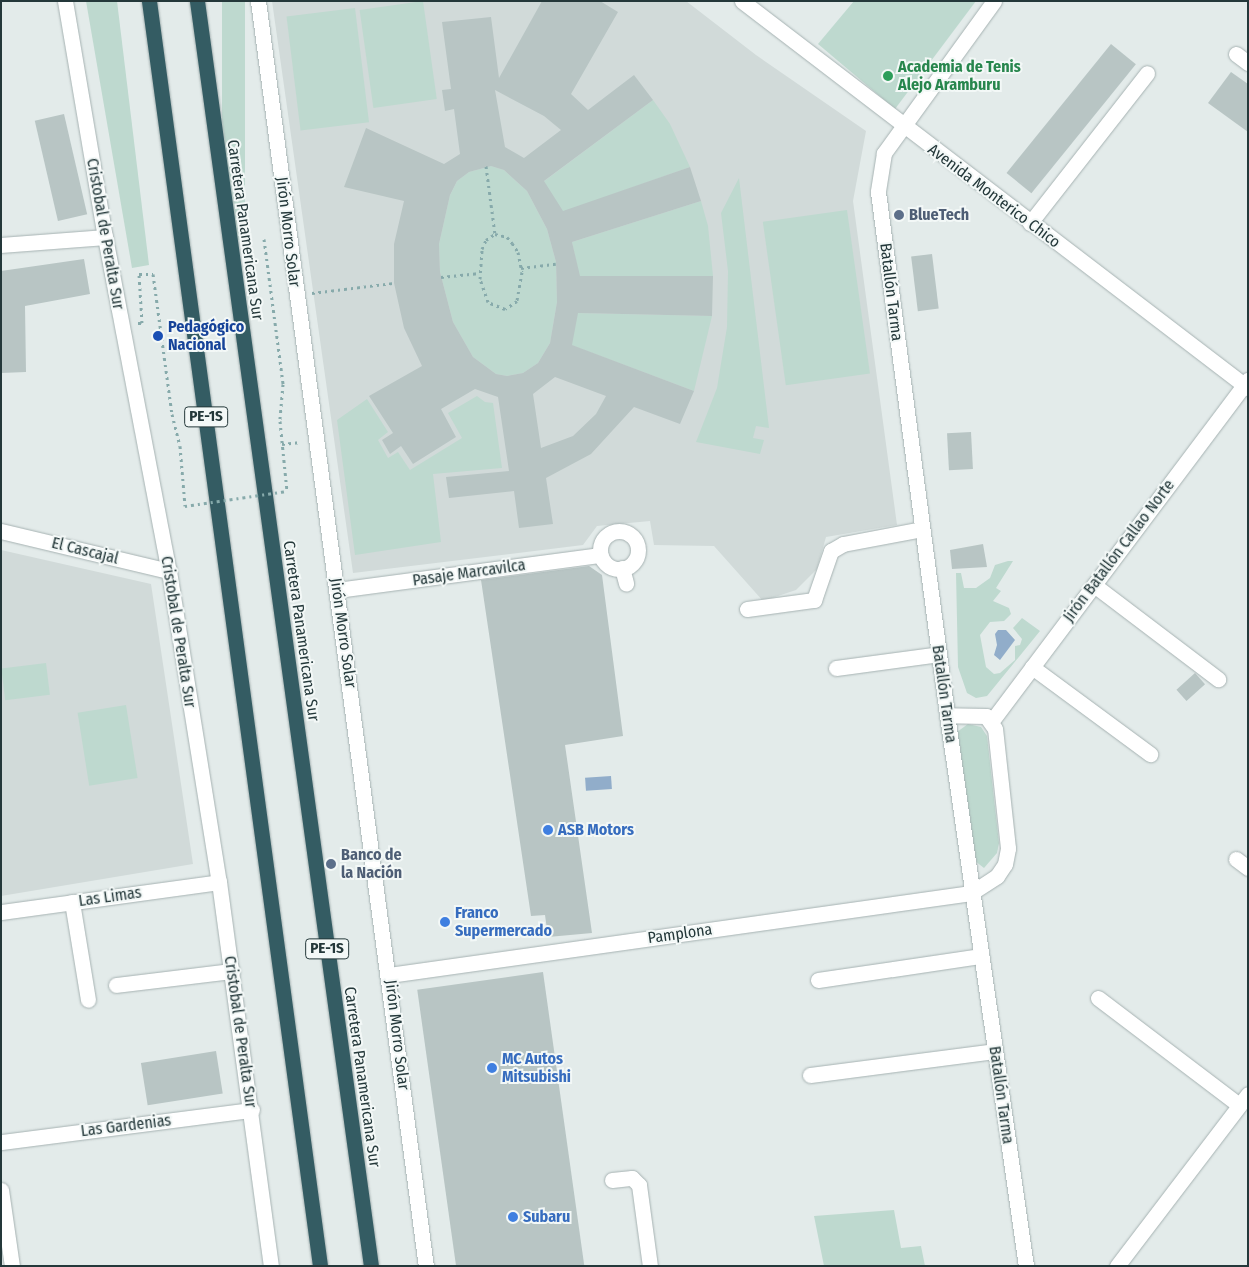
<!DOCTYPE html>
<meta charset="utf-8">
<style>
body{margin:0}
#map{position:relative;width:1249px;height:1267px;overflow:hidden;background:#e3ebea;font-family:"Fira Sans Condensed",sans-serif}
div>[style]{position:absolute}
.built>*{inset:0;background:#d1dad9}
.green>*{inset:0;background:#bed9cf;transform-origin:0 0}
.water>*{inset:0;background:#91adca;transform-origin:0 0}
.building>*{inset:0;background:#b8c5c4;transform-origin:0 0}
.path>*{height:3px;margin-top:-1.5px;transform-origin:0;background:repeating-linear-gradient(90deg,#87aaab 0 2.5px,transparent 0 6.5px)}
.roads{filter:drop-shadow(0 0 1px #a6b2b2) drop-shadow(0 0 1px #a6b2b2)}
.minor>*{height:15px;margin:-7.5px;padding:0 7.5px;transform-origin:7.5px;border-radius:7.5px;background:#fff}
.minor>.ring{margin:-7.5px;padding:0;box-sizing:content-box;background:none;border:15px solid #fff;border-radius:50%}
.highway>*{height:15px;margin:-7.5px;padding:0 7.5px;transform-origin:7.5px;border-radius:7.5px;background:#345c63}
.path-bridge>*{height:3px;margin-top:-1.5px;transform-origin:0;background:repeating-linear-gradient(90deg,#87aaab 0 2.5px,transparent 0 6.5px)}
.dots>*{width:14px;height:14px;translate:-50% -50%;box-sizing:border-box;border:2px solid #f3f8f7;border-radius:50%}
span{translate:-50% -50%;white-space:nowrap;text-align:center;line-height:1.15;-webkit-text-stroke:4px #f3f8f7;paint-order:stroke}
.shield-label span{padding:1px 4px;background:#f3f8f7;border:1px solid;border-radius:4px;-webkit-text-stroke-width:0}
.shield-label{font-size:15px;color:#24383a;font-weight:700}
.leisure-label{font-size:16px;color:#27864d;font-weight:700}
.left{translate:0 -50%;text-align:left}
.street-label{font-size:16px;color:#24383a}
.service-label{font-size:16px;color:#4e5e75;font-weight:700}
.transit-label{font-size:16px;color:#164399;font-weight:700}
.shop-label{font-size:16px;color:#366cbe;font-weight:700}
.frame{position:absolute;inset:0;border:2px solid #24383a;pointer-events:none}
</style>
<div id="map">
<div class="built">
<i style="clip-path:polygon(272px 1px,686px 1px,756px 55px,866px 131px,853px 201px,897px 525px,826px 537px,817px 569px,796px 590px,763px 601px,714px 546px,654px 545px,650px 521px,597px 526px,583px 545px,353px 573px)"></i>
<i style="clip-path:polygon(1px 550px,151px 584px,193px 864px,1px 896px)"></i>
</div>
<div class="green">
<i style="clip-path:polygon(86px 1px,117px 1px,149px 265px,132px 268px)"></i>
<i style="left:222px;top:1px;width:23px;height:239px"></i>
<i style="left:423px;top:1px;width:99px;height:64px;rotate:82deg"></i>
<i style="clip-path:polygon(854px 1px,976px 1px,895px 109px,818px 44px)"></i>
<i style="left:355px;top:8px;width:115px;height:69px;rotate:83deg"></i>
<i style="clip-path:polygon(653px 100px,670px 124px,690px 167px,563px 212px,543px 182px)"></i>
<i style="clip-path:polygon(491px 166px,504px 170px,527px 191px,547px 229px,556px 262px,557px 302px,550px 343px,538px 363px,523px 373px,507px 376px,496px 374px,473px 357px,453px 322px,440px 272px,439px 244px,450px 195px,457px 181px,469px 172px)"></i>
<i style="clip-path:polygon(739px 178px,769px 428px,756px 426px,753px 438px,764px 440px,760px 454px,696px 442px,717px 388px,727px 327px,728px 271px,721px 213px)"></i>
<i style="clip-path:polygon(701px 201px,708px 226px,713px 276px,579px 276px,572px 242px)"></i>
<i style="left:847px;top:210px;width:165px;height:85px;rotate:82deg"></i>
<i style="clip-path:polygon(576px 313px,712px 316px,694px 391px,571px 345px)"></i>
<i style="clip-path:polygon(477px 396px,485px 402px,493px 403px,502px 468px,433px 474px,441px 542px,355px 555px,337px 420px,367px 399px,388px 432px,378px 440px,388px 458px,398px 452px,410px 470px,462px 438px,448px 413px)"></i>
<i style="clip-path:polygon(1008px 561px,1013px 561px,996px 588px,1001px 591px,993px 601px,1009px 608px,1011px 614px,1004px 621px,990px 622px,980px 635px,986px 667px,994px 674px,1000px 673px,1015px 660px,1015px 646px,1020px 645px,1022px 639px,1013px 628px,1022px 618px,1040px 631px,987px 696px,976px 698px,967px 693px,958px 667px,956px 573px,961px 573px,964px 588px,976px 588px,990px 578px,995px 565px)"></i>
<i style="left:46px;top:663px;width:32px;height:45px;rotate:83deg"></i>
<i style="left:126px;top:705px;width:74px;height:49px;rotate:81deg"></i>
<i style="clip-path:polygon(968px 724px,981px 727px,987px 736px,999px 843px,997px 853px,984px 868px,975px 861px,957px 738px,957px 732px)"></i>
<i style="clip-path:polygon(894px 1210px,901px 1248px,921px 1246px,925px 1266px,824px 1266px,814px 1216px)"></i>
</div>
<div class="water">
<i style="clip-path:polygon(998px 630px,1006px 630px,1015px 640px,1000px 660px,994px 655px,997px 645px,995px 634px)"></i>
<i style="left:611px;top:776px;width:13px;height:26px;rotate:86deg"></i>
</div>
<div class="building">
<i style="clip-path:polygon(evenodd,542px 1px,600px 1px,618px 12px,571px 94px,588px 110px,634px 75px,653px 100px,544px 181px,563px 211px,690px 167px,701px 201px,572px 242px,580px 276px,713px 276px,712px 316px,578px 313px,572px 345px,694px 391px,680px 424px,634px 407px,591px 454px,546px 478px,553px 524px,519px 528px,514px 491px,449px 498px,446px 477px,509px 471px,498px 397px,475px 389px,441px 409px,456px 437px,413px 464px,401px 446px,390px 454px,382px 440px,393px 433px,369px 396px,422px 366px,404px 328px,394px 283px,394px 244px,404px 201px,344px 187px,366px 128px,444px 164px,460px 154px,454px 109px,445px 111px,442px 90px,451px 89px,442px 22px,491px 17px,499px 78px,542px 1px,495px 90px,544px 116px,561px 130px,524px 158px,505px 147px,495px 90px,542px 1px,491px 166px,504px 170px,527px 191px,547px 229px,556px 262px,557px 302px,550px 343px,538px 363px,523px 373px,507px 376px,496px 374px,473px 357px,453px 322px,440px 272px,439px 244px,450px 195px,457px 181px,469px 172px,491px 166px,542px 1px,555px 377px,606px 396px,596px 414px,573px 436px,541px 448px,533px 394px,555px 377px)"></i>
<i style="left:1111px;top:44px;width:32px;height:166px;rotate:39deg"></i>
<i style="clip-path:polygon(1231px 72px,1248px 84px,1248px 132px,1208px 103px)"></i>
<i style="left:64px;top:114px;width:103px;height:30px;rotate:77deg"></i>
<i style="left:932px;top:254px;width:55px;height:21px;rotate:83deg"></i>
<i style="clip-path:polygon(84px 259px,90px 294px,25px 306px,26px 372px,1px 373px,1px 271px)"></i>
<i style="left:971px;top:432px;width:37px;height:24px;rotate:87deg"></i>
<i style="clip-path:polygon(983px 544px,987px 567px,952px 569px,950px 550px)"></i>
<i style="clip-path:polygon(589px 566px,602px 575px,623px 736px,565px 745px,592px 933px,548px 937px,545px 915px,531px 916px,481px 580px)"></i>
<i style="left:1195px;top:673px;width:15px;height:25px;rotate:48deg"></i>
<i style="left:543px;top:972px;width:297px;height:127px;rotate:82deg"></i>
<i style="left:216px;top:1051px;width:43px;height:76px;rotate:81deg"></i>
</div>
<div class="path">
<i style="left:486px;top:166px;width:69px;rotate:82.5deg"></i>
<i style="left:495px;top:234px;width:12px;rotate:14deg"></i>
<i style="left:507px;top:237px;width:8px;rotate:50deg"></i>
<i style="left:512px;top:243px;width:11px;rotate:56deg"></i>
<i style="left:518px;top:252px;width:20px;rotate:79deg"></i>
<i style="left:522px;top:272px;width:29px;rotate:100deg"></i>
<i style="left:517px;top:301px;width:14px;rotate:146deg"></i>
<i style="left:505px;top:309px;width:18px;rotate:-158deg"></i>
<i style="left:488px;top:302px;width:24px;rotate:-109deg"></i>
<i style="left:480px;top:279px;width:30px;rotate:-86deg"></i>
<i style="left:482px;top:249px;width:10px;rotate:-66deg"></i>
<i style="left:486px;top:240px;width:11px;rotate:-34deg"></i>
<i style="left:264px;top:239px;width:146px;rotate:82.5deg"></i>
<i style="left:283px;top:384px;width:37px;rotate:95deg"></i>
<i style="left:280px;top:421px;width:70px;rotate:84.3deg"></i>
<i style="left:521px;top:268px;width:35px;rotate:-7deg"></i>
<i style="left:441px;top:277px;width:39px;rotate:-6deg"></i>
<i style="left:312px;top:293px;width:83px;rotate:-7deg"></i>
<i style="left:138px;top:323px;width:4px"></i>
<i style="left:142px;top:323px;width:49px;rotate:-93.5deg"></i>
<i style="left:139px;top:274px;width:14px"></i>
<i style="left:153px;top:274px;width:141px;rotate:82.3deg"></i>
<i style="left:172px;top:414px;width:33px;rotate:76deg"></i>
<i style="left:180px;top:446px;width:60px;rotate:85.2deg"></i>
<i style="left:282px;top:444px;width:19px;rotate:-6deg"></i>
</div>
<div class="roads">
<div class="minor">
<i style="left:65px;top:1px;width:239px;rotate:80.4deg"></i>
<i style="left:105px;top:237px;width:340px;rotate:79.2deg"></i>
<i style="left:169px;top:571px;width:315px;rotate:80.9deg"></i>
<i style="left:219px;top:882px;width:388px;rotate:82.3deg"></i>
<i style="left:258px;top:1px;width:1276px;rotate:82.44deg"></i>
<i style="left:742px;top:1px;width:637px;rotate:37.41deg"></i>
<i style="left:994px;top:1px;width:188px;rotate:125.9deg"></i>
<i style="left:884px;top:153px;width:39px;rotate:99deg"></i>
<i style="left:878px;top:192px;width:528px;rotate:82.48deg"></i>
<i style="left:947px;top:715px;width:557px;rotate:81.84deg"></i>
<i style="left:1236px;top:54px;width:15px;rotate:37deg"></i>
<i style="left:1030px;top:223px;width:190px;rotate:-52deg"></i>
<i style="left:1px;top:245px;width:104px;rotate:-4.4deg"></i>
<i style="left:1px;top:531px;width:173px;rotate:13.4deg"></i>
<i class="ring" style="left:600px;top:531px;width:23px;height:23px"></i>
<i style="left:622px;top:568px;width:16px;rotate:75deg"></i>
<i style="left:1094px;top:585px;width:156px;rotate:37.2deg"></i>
<i style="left:337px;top:590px;width:266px;rotate:-7.6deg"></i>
<i style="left:747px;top:609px;width:68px;rotate:-7.7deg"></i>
<i style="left:814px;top:600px;width:52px;rotate:-70.9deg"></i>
<i style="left:831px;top:551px;width:14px;rotate:-30deg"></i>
<i style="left:843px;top:544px;width:80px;rotate:-10.8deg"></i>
<i style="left:1032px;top:667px;width:147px;rotate:36.4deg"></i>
<i style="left:836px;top:668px;width:104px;rotate:-7.7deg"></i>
<i style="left:991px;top:722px;width:428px;rotate:-53.1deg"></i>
<i style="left:1236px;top:859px;width:15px;rotate:37deg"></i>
<i style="left:72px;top:902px;width:99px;rotate:80.7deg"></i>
<i style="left:1px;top:912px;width:220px;rotate:-7.8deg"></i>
<i style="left:389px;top:975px;width:588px;rotate:-8.02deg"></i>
<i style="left:971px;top:893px;width:31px;rotate:-33deg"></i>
<i style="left:997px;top:876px;width:14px;rotate:-56deg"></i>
<i style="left:1005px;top:864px;width:16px;rotate:-79deg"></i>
<i style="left:1008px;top:848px;width:120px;rotate:-96.2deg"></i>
<i style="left:995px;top:729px;width:16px;rotate:-125deg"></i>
<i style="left:986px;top:716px;width:39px;rotate:-179deg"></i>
<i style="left:818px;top:980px;width:165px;rotate:-8.4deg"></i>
<i style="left:116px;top:985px;width:117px;rotate:-6.9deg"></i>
<i style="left:1098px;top:998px;width:177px;rotate:37.2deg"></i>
<i style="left:810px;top:1075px;width:186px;rotate:-7.4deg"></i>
<i style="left:1px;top:1142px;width:253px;rotate:-7.3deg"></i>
<i style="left:612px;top:1180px;width:20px;rotate:-6deg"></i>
<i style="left:632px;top:1178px;width:10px;rotate:45deg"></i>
<i style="left:639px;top:1185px;width:82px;rotate:82.3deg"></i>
<i style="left:1px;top:1190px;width:77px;rotate:81.8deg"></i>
<i style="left:1117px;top:1266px;width:216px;rotate:-52.7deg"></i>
</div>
<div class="highway">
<i style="left:149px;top:1px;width:1277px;rotate:82.3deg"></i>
<i style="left:197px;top:1px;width:1277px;rotate:82.17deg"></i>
</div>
</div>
<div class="path-bridge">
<i style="left:185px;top:506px;width:103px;rotate:-8.4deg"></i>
</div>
<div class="dots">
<i style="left:888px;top:76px;background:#2e9e5b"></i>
<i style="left:899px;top:215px;background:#5c6f8a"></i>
<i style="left:158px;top:336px;background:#1a4fb4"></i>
<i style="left:548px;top:830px;background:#3f7fe0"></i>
<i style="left:331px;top:864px;background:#5c6f8a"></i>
<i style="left:445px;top:922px;background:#3f7fe0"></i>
<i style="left:492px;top:1068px;background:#3f7fe0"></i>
<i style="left:513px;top:1217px;background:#3f7fe0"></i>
</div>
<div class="shield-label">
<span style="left:206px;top:417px">PE-1S</span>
<span style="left:327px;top:949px">PE-1S</span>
</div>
<div class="leisure-label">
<span class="left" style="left:898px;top:76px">Academia de Tenis<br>Alejo Aramburu</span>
</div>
<div class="street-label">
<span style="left:994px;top:196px;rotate:37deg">Avenida Monterico Chico</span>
<span style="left:245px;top:230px;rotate:82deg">Carretera Panamericana Sur</span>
<span style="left:288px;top:232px;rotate:83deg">Jirón Morro Solar</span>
<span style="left:105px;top:234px;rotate:80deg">Cristobal de Peralta Sur</span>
<span style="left:891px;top:292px;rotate:83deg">Batallón Tarma</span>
<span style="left:85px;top:551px;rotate:14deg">El Cascajal</span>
<span style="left:1119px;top:551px;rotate:-53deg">Jirón Batallón Callao Norte</span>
<span style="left:469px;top:573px;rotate:-8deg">Pasaje Marcavilca</span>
<span style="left:301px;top:631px;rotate:82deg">Carretera Panamericana Sur</span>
<span style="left:178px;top:632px;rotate:81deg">Cristobal de Peralta Sur</span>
<span style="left:343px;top:633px;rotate:82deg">Jirón Morro Solar</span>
<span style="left:944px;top:694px;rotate:82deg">Batallón Tarma</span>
<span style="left:110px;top:897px;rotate:-8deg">Las Limas</span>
<span style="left:680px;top:934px;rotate:-8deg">Pamplona</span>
<span style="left:240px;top:1032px;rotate:82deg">Cristobal de Peralta Sur</span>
<span style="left:397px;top:1035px;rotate:83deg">Jirón Morro Solar</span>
<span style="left:362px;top:1077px;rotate:82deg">Carretera Panamericana Sur</span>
<span style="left:1001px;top:1095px;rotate:82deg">Batallón Tarma</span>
<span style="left:126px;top:1126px;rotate:-7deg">Las Gardenias</span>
</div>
<div class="service-label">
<span class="left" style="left:909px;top:215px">BlueTech</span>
<span class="left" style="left:341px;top:864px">Banco de<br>la Nación</span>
</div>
<div class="transit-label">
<span class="left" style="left:168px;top:336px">Pedagógico<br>Nacional</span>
</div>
<div class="shop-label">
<span class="left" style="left:558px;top:830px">ASB Motors</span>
<span class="left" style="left:455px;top:922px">Franco<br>Supermercado</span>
<span class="left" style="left:502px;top:1068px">MC Autos<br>Mitsubishi</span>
<span class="left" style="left:523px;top:1217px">Subaru</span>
</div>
<div class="frame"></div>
</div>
